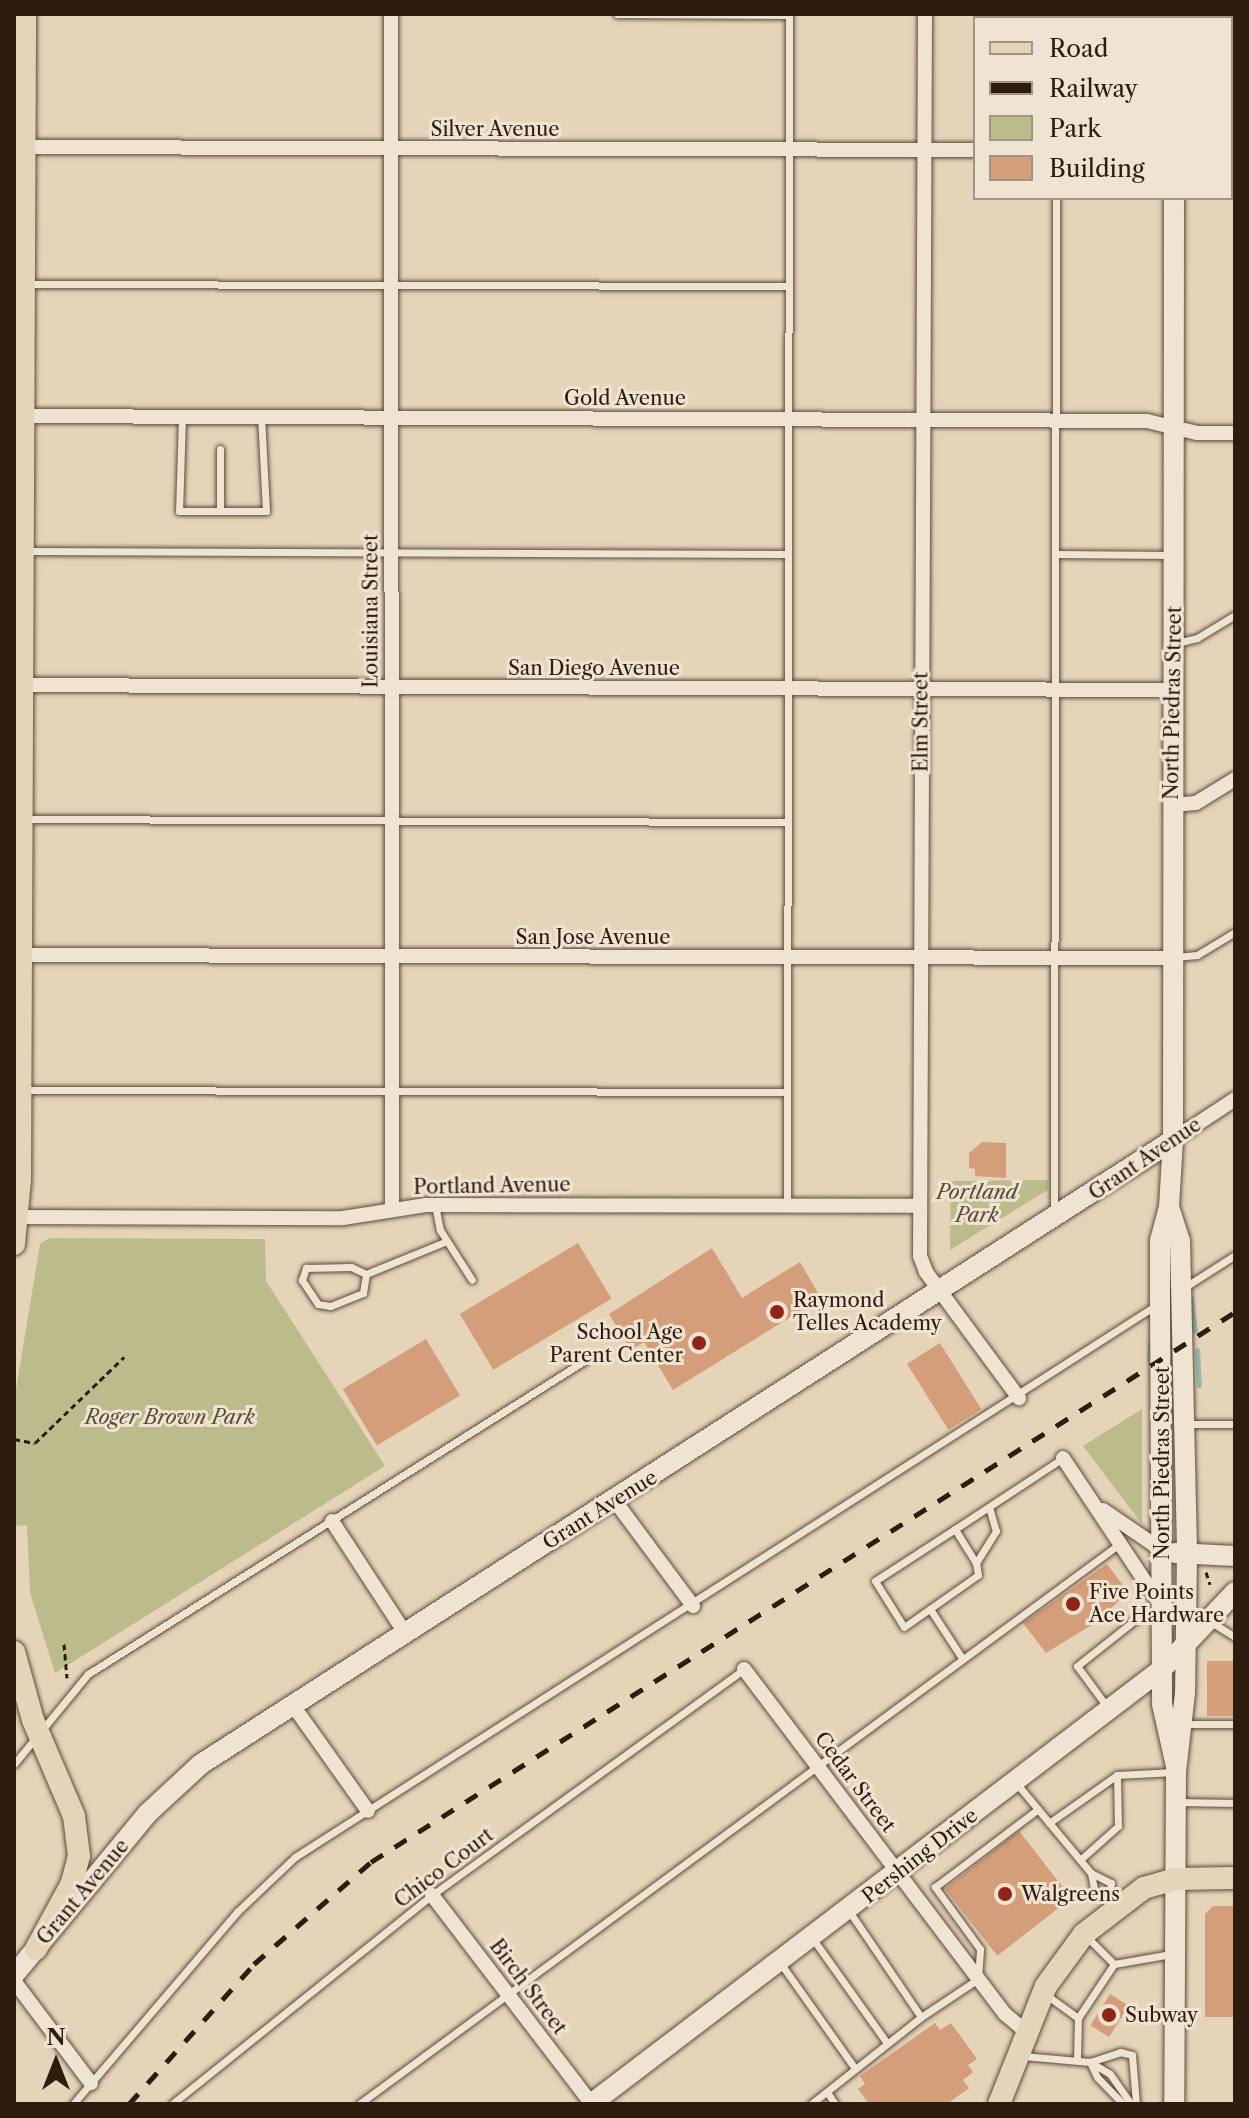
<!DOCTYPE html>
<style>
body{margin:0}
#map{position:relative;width:1249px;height:2118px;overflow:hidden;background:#e6d4b9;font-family:"Libre Caslon Text",serif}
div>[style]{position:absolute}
.green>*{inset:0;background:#bbbb8b}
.stream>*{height:5px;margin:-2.5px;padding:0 2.5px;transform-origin:2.5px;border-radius:2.5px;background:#96b8af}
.building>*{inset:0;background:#d59e7a;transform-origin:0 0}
.path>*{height:3px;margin-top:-1.5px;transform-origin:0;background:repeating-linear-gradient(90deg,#2e1d0f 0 6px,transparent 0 10px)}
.roads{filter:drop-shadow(0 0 2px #5c4b3a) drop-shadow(0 0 2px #5c4b3a)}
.service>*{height:7px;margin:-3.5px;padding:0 3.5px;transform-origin:3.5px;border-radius:3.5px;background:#efe3d2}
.minor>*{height:14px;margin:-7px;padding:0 7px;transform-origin:7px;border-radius:7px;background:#efe3d2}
.secondary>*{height:20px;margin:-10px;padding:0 10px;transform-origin:10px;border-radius:10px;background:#efe3d2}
.primary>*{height:22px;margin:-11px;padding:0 11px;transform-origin:11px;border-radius:11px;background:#e6d4b9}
.rail>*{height:5px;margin-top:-2.5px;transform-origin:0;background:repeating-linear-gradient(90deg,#2e1d0f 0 14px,transparent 0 28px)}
.dots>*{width:22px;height:22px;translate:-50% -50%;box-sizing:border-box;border:4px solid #efe3d2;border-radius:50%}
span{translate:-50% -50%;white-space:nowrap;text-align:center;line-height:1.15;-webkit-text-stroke:6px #efe3d2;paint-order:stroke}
.street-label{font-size:20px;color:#2e1d0f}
.park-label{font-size:20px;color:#584c34;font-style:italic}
.poi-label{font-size:20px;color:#2e1d0f}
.left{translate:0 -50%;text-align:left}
.right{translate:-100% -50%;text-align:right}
.frame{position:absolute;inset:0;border:16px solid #2e1d0f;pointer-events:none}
.legend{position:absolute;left:973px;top:16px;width:260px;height:184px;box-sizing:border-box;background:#efe3d2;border:2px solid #a29484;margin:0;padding:10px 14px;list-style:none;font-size:24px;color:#2e1d0f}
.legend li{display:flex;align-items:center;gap:16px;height:40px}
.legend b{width:40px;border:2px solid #a29484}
.north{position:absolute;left:16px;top:2022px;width:80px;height:80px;-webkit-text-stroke:6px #efe3d2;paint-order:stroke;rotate:0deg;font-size:22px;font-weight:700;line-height:32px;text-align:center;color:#2e1d0f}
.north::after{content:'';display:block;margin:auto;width:28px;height:36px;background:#2e1d0f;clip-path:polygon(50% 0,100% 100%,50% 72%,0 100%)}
</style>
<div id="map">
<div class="green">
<i style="clip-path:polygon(1048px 1180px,1048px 1190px,950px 1250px,951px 1181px)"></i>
<i style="clip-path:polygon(49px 1238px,265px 1239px,266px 1281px,385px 1466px,55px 1673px,30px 1593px,27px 1525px,14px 1526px,14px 1402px,40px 1244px)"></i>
<i style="clip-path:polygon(1142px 1409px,1142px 1524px,1083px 1446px)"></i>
</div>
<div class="stream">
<i style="left:1191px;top:1298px;width:33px;rotate:83deg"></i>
<i style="left:1197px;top:1350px;width:35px;rotate:87deg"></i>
<i style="left:1149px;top:1360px;width:17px;rotate:-87deg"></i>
</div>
<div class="building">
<i style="clip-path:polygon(982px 1142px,1006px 1143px,1006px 1178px,975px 1176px,975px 1169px,969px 1168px,969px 1153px)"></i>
<i style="left:578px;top:1243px;width:65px;height:138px;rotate:59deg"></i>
<i style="clip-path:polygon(712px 1248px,742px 1298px,800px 1262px,821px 1298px,673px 1390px,644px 1342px,631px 1350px,609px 1314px)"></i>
<i style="left:426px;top:1339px;width:66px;height:97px;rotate:59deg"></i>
<i style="left:940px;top:1343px;width:78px;height:39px;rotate:58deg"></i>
<i style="clip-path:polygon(1107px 1564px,1128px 1592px,1098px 1621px,1046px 1653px,1023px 1623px)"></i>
<i style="left:1207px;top:1661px;width:28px;height:55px"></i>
<i style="left:1019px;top:1831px;width:85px;height:94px;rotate:52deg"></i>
<i style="clip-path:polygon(1213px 1906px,1235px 1906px,1235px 2017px,1205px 2017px,1205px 1914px)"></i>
<i style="left:1110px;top:1994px;width:22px;height:37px;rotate:32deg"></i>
<i style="clip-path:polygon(935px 2023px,940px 2030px,951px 2023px,977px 2059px,968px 2065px,973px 2072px,963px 2080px,969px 2088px,947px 2104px,869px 2104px,858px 2089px,865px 2084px,860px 2076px)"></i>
</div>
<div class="path">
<i style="left:14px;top:1423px;width:7px;rotate:90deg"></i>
<i style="left:14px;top:1439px;width:21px;rotate:11deg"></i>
<i style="left:35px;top:1443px;width:124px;rotate:-44deg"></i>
<i style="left:1206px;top:1572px;width:13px;rotate:72deg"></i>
<i style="left:64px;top:1644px;width:34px;rotate:85deg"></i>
</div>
<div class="roads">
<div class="service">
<i style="left:617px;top:14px;width:172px;rotate:0.3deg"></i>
<i style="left:1231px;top:44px;width:4px"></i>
<i style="left:25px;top:284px;width:762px;rotate:0.15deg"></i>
<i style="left:182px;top:417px;width:94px;rotate:91.8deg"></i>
<i style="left:179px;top:511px;width:87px"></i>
<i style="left:266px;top:511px;width:94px;rotate:-93deg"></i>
<i style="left:220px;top:510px;width:61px;rotate:-90deg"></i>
<i style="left:25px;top:551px;width:761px;rotate:0.23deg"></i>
<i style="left:1055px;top:554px;width:118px;rotate:0.5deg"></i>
<i style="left:1177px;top:643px;width:21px;rotate:-14deg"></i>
<i style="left:1197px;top:638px;width:44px;rotate:-31.2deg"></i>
<i style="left:24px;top:819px;width:762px;rotate:0.23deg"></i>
<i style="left:1175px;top:957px;width:22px;rotate:-5deg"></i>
<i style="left:1197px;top:955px;width:44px;rotate:-31.2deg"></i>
<i style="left:23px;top:1090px;width:763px;rotate:0.15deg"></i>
<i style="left:435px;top:1205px;width:25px;rotate:79deg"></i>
<i style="left:440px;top:1230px;width:59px;rotate:57.4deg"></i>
<i style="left:787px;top:1206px;width:1192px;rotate:-89.9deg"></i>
<i style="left:1054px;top:1213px;width:1015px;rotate:-89.89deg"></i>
<i style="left:366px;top:1274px;width:19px;rotate:99deg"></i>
<i style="left:363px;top:1293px;width:35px;rotate:158deg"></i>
<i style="left:330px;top:1306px;width:12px;rotate:-171deg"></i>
<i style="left:318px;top:1304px;width:29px;rotate:-124deg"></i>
<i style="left:302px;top:1280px;width:13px;rotate:-72deg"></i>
<i style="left:306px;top:1268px;width:45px;rotate:-1.3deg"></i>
<i style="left:351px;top:1267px;width:17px;rotate:25deg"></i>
<i style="left:366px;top:1274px;width:87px;rotate:-22.2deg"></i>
<i style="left:1185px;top:1287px;width:59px;rotate:-32.6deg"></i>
<i style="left:1186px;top:1424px;width:49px"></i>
<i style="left:989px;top:1507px;width:25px;rotate:74deg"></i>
<i style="left:996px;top:1531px;width:38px;rotate:122deg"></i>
<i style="left:976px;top:1563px;width:40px;rotate:-122deg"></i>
<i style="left:955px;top:1529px;width:129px;rotate:-33.3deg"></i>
<i style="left:955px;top:1529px;width:95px;rotate:147deg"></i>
<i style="left:875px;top:1581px;width:54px;rotate:57.8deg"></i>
<i style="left:904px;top:1627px;width:90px;rotate:-35.1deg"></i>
<i style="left:978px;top:1575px;width:12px;rotate:-99deg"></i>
<i style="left:930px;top:1609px;width:59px;rotate:56.9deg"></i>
<i style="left:1211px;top:1622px;width:28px;rotate:32deg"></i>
<i style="left:1108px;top:1708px;width:52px;rotate:-126.4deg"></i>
<i style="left:1077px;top:1666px;width:80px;rotate:-38.4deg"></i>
<i style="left:1184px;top:1724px;width:51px"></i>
<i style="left:14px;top:1764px;width:117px;rotate:-50.6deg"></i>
<i style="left:88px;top:1674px;width:587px;rotate:-32.25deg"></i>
<i style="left:1117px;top:1775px;width:58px;rotate:-3deg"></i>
<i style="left:1017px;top:1784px;width:116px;rotate:50.3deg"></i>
<i style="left:1091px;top:1873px;width:22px;rotate:27deg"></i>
<i style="left:1111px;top:1883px;width:14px;rotate:98deg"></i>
<i style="left:1178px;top:1802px;width:57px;rotate:1deg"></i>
<i style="left:1049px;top:1823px;width:83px;rotate:-35.2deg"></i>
<i style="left:1117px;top:1775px;width:51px;rotate:88.9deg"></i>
<i style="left:1118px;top:1826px;width:51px;rotate:138.2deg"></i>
<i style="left:1091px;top:1873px;width:20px;rotate:79deg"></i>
<i style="left:1095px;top:1893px;width:17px;rotate:21deg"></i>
<i style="left:849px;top:1911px;width:128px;rotate:55.8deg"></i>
<i style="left:1085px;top:1935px;width:41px;rotate:45deg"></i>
<i style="left:1114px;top:1964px;width:58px;rotate:-10deg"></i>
<i style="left:813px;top:1939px;width:128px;rotate:54.6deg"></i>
<i style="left:781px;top:1964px;width:126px;rotate:54.7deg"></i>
<i style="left:1045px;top:1994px;width:41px;rotate:36deg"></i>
<i style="left:1078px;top:2018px;width:40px;rotate:91.4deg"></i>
<i style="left:1078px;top:2018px;width:65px;rotate:-56.3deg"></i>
<i style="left:1023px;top:2056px;width:67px;rotate:5.1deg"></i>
<i style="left:1090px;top:2062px;width:23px;rotate:31deg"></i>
<i style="left:1110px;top:2074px;width:37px;rotate:55deg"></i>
<i style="left:827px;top:2092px;width:14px;rotate:56deg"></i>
<i style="left:73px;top:2104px;width:253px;rotate:-49.5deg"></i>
<i style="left:237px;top:1912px;width:80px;rotate:-43.5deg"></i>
<i style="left:295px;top:1857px;width:1021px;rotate:-32.65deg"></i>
<i style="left:172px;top:2104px;width:334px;rotate:-38.8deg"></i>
<i style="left:432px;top:1895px;width:384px;rotate:-35.9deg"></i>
<i style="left:359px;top:2104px;width:943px;rotate:-36.37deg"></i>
<i style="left:811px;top:2104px;width:140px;rotate:-38.3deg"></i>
<i style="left:921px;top:2017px;width:69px;rotate:-33.7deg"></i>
<i style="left:978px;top:1979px;width:30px;rotate:-86deg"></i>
<i style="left:980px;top:1949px;width:77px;rotate:-126deg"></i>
<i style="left:935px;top:1887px;width:129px;rotate:-37.1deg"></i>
<i style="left:1123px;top:2104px;width:37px;rotate:-134deg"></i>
<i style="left:1097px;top:2077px;width:17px;rotate:-115deg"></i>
<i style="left:1090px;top:2062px;width:32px;rotate:-18deg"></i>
<i style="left:1120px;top:2052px;width:12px;rotate:14deg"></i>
<i style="left:1132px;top:2055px;width:49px;rotate:85.3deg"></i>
</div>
<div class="minor">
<i style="left:391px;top:14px;width:1194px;rotate:89.95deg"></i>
<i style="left:925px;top:14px;width:1242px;rotate:90.23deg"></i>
<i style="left:920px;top:1256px;width:17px;rotate:69deg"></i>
<i style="left:926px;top:1272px;width:157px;rotate:53.6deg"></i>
<i style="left:19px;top:147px;width:956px;rotate:0.18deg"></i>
<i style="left:1231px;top:180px;width:4px"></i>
<i style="left:18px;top:416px;width:1129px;rotate:0.25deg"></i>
<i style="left:1147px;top:421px;width:51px;rotate:13.5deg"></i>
<i style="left:1197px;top:433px;width:38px"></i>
<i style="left:14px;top:685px;width:1159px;rotate:0.25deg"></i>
<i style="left:1172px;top:805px;width:24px;rotate:-5deg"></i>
<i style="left:1196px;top:803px;width:46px;rotate:-31.6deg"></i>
<i style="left:14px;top:955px;width:1159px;rotate:0.15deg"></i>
<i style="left:1173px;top:1140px;width:74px;rotate:-33.5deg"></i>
<i style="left:18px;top:1217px;width:325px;rotate:0.2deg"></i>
<i style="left:343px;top:1218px;width:84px;rotate:-8.9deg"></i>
<i style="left:426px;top:1205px;width:494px;rotate:0.1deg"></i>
<i style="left:1063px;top:1458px;width:179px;rotate:56.4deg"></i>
<i style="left:615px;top:1501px;width:131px;rotate:53.4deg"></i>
<i style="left:1103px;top:1510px;width:73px;rotate:34.3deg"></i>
<i style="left:332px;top:1521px;width:134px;rotate:56.9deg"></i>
<i style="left:744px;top:1669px;width:433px;rotate:52.9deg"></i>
<i style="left:1005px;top:2014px;width:26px;rotate:40deg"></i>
<i style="left:292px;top:1704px;width:131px;rotate:54.6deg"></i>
<i style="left:432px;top:1895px;width:263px;rotate:52.6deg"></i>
<i style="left:14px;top:1981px;width:128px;rotate:53deg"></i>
</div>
<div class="secondary">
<i style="left:1174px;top:14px;width:4px;rotate:90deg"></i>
<i style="left:1174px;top:198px;width:942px;rotate:90.06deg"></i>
<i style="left:1173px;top:1140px;width:67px;rotate:93.4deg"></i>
<i style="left:1169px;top:1207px;width:34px;rotate:105deg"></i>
<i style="left:1160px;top:1240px;width:63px;rotate:90deg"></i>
<i style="left:1160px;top:1303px;width:401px;rotate:89.7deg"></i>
<i style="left:1162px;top:1704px;width:64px;rotate:77.3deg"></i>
<i style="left:1169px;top:1207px;width:36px;rotate:72deg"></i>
<i style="left:1180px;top:1241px;width:314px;rotate:88.7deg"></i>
<i style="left:1187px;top:1555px;width:138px;rotate:90.8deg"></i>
<i style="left:1185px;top:1693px;width:80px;rotate:96.5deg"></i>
<i style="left:1176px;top:1772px;width:332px;rotate:90.3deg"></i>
<i style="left:1175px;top:1553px;width:60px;rotate:2.9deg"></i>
<i style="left:14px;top:1975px;width:210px;rotate:-50.4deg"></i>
<i style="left:148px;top:1813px;width:72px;rotate:-42.8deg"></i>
<i style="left:201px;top:1764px;width:1155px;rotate:-32.7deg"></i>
<i style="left:591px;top:2104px;width:718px;rotate:-37.3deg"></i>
<i style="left:1162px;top:1669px;width:106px;rotate:-46.5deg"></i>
</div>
<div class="primary">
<i style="left:14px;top:1244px;width:65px;rotate:-84.7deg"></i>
<i style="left:20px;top:1179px;width:1165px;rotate:-89.75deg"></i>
<i style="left:14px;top:1652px;width:71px;rotate:74.4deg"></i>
<i style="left:33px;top:1720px;width:104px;rotate:66.9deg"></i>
<i style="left:74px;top:1816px;width:40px;rotate:82.9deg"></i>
<i style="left:79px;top:1856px;width:30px;rotate:105deg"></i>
<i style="left:71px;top:1885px;width:73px;rotate:118.7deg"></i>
<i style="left:999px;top:2104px;width:127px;rotate:-68.3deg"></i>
<i style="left:1046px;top:1986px;width:64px;rotate:-53.8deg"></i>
<i style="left:1084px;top:1934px;width:76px;rotate:-37.5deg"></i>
<i style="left:1144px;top:1888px;width:32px;rotate:-16deg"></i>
<i style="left:1175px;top:1879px;width:60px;rotate:-1deg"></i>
</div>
</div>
<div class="rail">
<i style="left:129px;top:2104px;width:188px;rotate:-48.2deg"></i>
<i style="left:254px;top:1964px;width:155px;rotate:-41.1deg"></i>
<i style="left:371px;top:1862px;width:1024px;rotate:-32.48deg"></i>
</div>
<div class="dots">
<i style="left:777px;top:1312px;background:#8f2418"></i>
<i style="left:699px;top:1343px;background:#8f2418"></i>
<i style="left:1073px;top:1604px;background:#8f2418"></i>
<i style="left:1005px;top:1894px;background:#8f2418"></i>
<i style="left:1109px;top:2015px;background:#8f2418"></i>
</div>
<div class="street-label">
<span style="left:495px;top:129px">Silver Avenue</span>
<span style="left:625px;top:398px">Gold Avenue</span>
<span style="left:371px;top:611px;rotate:-90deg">Louisiana Street</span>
<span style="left:594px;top:668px">San Diego Avenue</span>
<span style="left:1173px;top:703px;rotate:-89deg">North Piedras Street</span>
<span style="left:921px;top:722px;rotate:-90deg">Elm Street</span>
<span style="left:593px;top:937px">San Jose Avenue</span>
<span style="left:1145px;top:1159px;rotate:-34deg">Grant Avenue</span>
<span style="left:492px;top:1186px;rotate:-1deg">Portland Avenue</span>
<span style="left:1162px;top:1463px;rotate:-90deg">North Piedras Street</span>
<span style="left:600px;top:1510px;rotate:-32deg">Grant Avenue</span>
<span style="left:855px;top:1782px;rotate:53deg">Cedar Street</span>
<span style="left:920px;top:1856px;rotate:-38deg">Pershing Drive</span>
<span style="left:444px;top:1868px;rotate:-37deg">Chico Court</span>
<span style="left:83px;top:1892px;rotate:-50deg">Grant Avenue</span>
<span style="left:528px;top:1987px;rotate:53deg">Birch Street</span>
</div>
<div class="park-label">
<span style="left:977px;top:1204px">Portland<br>Park</span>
<span style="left:170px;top:1417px">Roger Brown Park</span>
</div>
<div class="poi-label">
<span class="left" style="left:793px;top:1312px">Raymond<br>Telles Academy</span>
<span class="right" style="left:683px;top:1344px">School Age<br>Parent Center</span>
<span class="left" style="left:1089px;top:1604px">Five Points<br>Ace Hardware</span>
<span class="left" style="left:1021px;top:1894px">Walgreens</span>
<span class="left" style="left:1125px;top:2015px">Subway</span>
</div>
<div class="frame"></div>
<ul class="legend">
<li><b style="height:10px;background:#e6d4b9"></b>Road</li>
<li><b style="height:10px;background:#2e1d0f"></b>Railway</li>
<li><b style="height:22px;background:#bbbb8b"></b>Park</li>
<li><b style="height:22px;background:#d59e7a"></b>Building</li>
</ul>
<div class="north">N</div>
</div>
